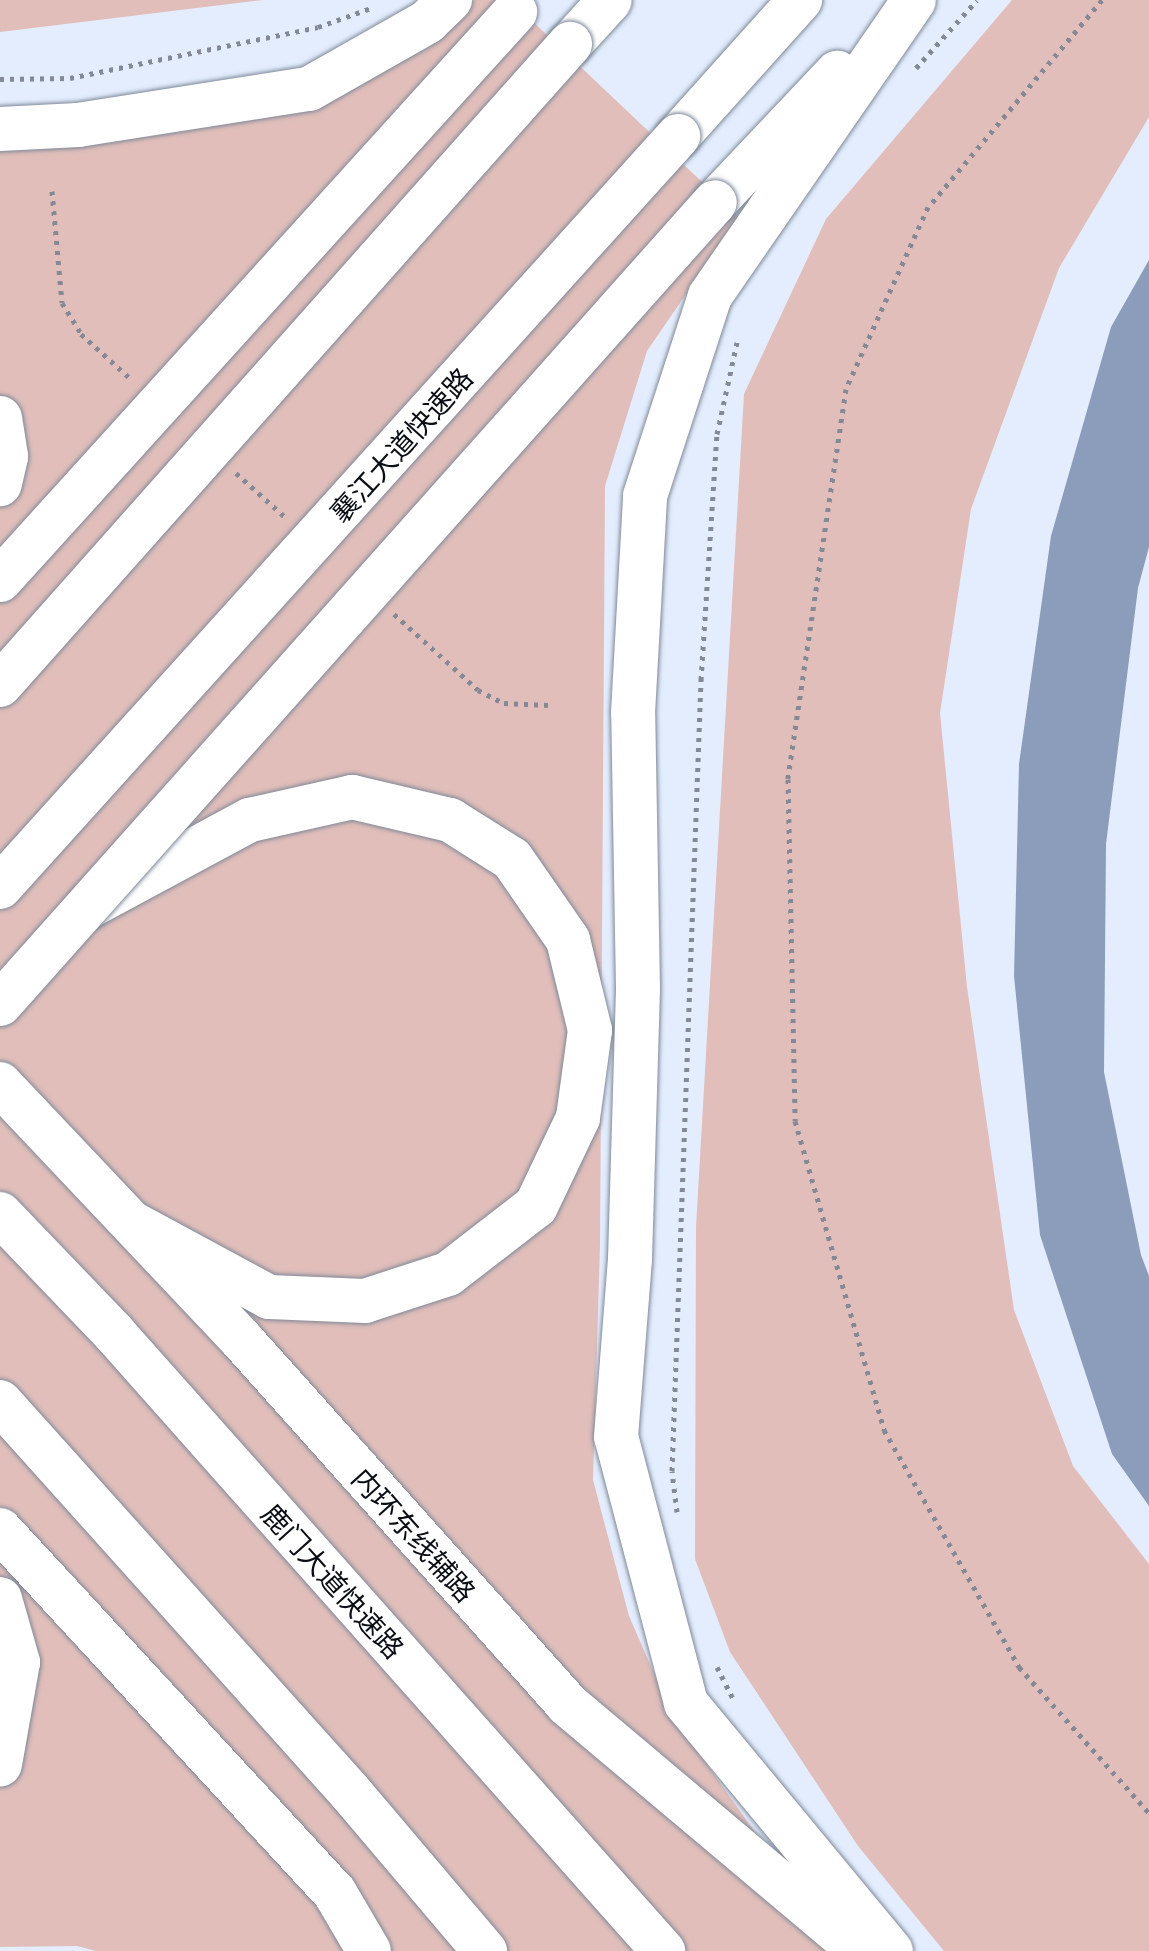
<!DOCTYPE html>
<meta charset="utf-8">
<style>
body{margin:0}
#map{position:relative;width:1149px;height:1951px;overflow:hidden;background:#e3edfe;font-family:Literata,"Noto Sans SC",serif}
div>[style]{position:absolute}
.green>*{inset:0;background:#e1beba}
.water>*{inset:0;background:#8b9dba}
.path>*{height:5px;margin-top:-2.5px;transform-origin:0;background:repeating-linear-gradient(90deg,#838a96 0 4px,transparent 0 10px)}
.roads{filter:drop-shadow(0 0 2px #7f8998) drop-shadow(0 0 2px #7f8998)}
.primary>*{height:44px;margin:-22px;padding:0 22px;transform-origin:22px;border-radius:22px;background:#fff}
.trunk>*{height:44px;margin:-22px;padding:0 22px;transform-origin:22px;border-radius:22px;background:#fff}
.bridges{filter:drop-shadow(0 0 2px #7f8998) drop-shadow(0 0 2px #7f8998)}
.trunk-bridge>*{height:44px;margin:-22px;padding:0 22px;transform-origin:22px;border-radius:22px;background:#fff}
span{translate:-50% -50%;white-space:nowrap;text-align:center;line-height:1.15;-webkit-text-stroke:7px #fff;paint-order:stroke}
.street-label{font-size:28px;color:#0a0d13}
</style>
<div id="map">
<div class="green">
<i style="clip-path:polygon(0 0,263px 0,0 32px)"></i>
<i style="clip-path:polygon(474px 0,510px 0,739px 217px,647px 351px,605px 486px,600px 1245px,593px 1480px,629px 1616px,673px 1717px,755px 1832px,861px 1951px,96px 1951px,77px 1946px,0 1947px,0 146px,318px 103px,426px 49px)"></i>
<i style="clip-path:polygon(1012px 0,1149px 0,1149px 117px,1059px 268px,971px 509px,940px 713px,967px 987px,1014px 1310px,1073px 1466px,1149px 1564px,1149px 1951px,944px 1951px,858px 1846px,730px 1652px,695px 1559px,696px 1227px,744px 394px,826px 219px)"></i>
</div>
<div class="water">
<i style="clip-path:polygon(1149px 260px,1149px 547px,1138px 588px,1106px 844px,1104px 1072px,1141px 1255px,1149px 1276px,1149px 1506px,1112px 1454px,1040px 1235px,1014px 976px,1019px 764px,1051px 536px,1111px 327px)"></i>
</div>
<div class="path">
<i style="left:1102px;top:0;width:270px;rotate:130deg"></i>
<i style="left:928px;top:207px;width:200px;rotate:114.3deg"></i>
<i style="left:846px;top:389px;width:394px;rotate:98.5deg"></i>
<i style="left:788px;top:779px;width:342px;rotate:88.8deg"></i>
<i style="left:795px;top:1121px;width:322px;rotate:73.9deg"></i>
<i style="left:884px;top:1430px;width:273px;rotate:60.3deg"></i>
<i style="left:1019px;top:1667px;width:195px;rotate:48.3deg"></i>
<i style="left:916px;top:68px;width:91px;rotate:-48.1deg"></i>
<i style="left:0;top:79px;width:70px;rotate:-0.8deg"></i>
<i style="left:70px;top:78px;width:253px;rotate:-11.6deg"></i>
<i style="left:318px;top:27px;width:59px;rotate:-19.7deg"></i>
<i style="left:52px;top:191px;width:112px;rotate:84.9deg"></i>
<i style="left:62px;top:303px;width:36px;rotate:58deg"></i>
<i style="left:81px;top:334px;width:70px;rotate:42.1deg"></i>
<i style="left:236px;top:473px;width:66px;rotate:41.9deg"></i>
<i style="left:394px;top:614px;width:113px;rotate:42.1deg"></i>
<i style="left:478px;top:690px;width:29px;rotate:27deg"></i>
<i style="left:504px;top:703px;width:44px;rotate:2.6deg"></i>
<i style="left:677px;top:1512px;width:41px;rotate:-97deg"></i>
<i style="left:672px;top:1471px;width:792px;rotate:-87.9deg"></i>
<i style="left:701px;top:680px;width:247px;rotate:-86.3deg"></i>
<i style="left:717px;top:434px;width:94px;rotate:-77.7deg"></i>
<i style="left:717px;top:1667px;width:34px;rotate:63deg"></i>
</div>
<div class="roads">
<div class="primary">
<i style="left:0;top:1084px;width:351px;rotate:46.6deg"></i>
<i style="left:241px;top:1339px;width:489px;rotate:48.2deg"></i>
<i style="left:567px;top:1704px;width:383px;rotate:40.1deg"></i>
<i style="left:0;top:1530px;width:494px;rotate:47.3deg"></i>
<i style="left:335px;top:1893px;width:67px;rotate:59.6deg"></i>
</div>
<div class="trunk">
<i style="left:570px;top:44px;width:59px;rotate:-47.7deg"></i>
<i style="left:0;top:129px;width:78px;rotate:-2.9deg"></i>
<i style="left:78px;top:125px;width:234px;rotate:-8.9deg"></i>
<i style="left:309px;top:89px;width:136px;rotate:-29.6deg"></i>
<i style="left:427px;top:22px;width:32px;rotate:-44deg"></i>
<i style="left:678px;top:136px;width:183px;rotate:-48.1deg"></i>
<i style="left:715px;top:202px;width:178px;rotate:-46.6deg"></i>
<i style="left:0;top:418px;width:39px;rotate:81deg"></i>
<i style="left:6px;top:457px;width:28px;rotate:103deg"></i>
<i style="left:90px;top:906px;width:182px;rotate:-28.3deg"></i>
<i style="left:250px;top:820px;width:105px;rotate:-12.7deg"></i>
<i style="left:352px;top:797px;width:101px;rotate:13.2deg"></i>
<i style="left:450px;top:820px;width:73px;rotate:32.2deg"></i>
<i style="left:512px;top:859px;width:98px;rotate:55.3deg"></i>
<i style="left:568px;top:940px;width:93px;rotate:76.3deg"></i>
<i style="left:590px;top:1030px;width:89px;rotate:97.8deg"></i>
<i style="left:578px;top:1118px;width:98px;rotate:115.5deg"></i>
<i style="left:536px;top:1206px;width:111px;rotate:142.3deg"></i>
<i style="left:448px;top:1274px;width:87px;rotate:162deg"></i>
<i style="left:365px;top:1301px;width:96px;rotate:-177.6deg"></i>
<i style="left:269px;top:1297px;width:153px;rotate:-151.6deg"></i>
<i style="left:0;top:1214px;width:165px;rotate:46.2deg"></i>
<i style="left:114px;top:1333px;width:827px;rotate:48.38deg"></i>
<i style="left:0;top:1402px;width:524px;rotate:48.09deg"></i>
<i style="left:350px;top:1792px;width:209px;rotate:49.7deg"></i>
<i style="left:0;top:1599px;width:66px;rotate:74.1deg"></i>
<i style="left:18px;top:1662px;width:104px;rotate:100deg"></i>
<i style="left:891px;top:1951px;width:322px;rotate:-129.6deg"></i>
<i style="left:686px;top:1703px;width:275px;rotate:-104.7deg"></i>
<i style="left:616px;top:1437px;width:179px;rotate:-85.5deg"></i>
<i style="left:630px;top:1259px;width:270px;rotate:-88.3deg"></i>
<i style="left:638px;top:989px;width:276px;rotate:-91deg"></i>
<i style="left:633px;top:713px;width:217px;rotate:-86.8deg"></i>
<i style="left:645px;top:496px;width:210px;rotate:-72deg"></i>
<i style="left:710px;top:296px;width:359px;rotate:-55.4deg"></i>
</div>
</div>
<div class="bridges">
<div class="trunk-bridge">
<i style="left:0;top:580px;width:767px;rotate:-47.8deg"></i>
<i style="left:0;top:685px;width:858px;rotate:-48.36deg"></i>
<i style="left:0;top:887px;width:1012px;rotate:-47.92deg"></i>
<i style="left:0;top:1004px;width:1074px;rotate:-48.28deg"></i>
</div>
</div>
<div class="street-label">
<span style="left:400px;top:444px;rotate:-48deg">襄江大道快速路</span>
<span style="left:415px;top:1534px;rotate:48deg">内环东线辅路</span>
<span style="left:334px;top:1580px;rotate:48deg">鹿门大道快速路</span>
</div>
</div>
